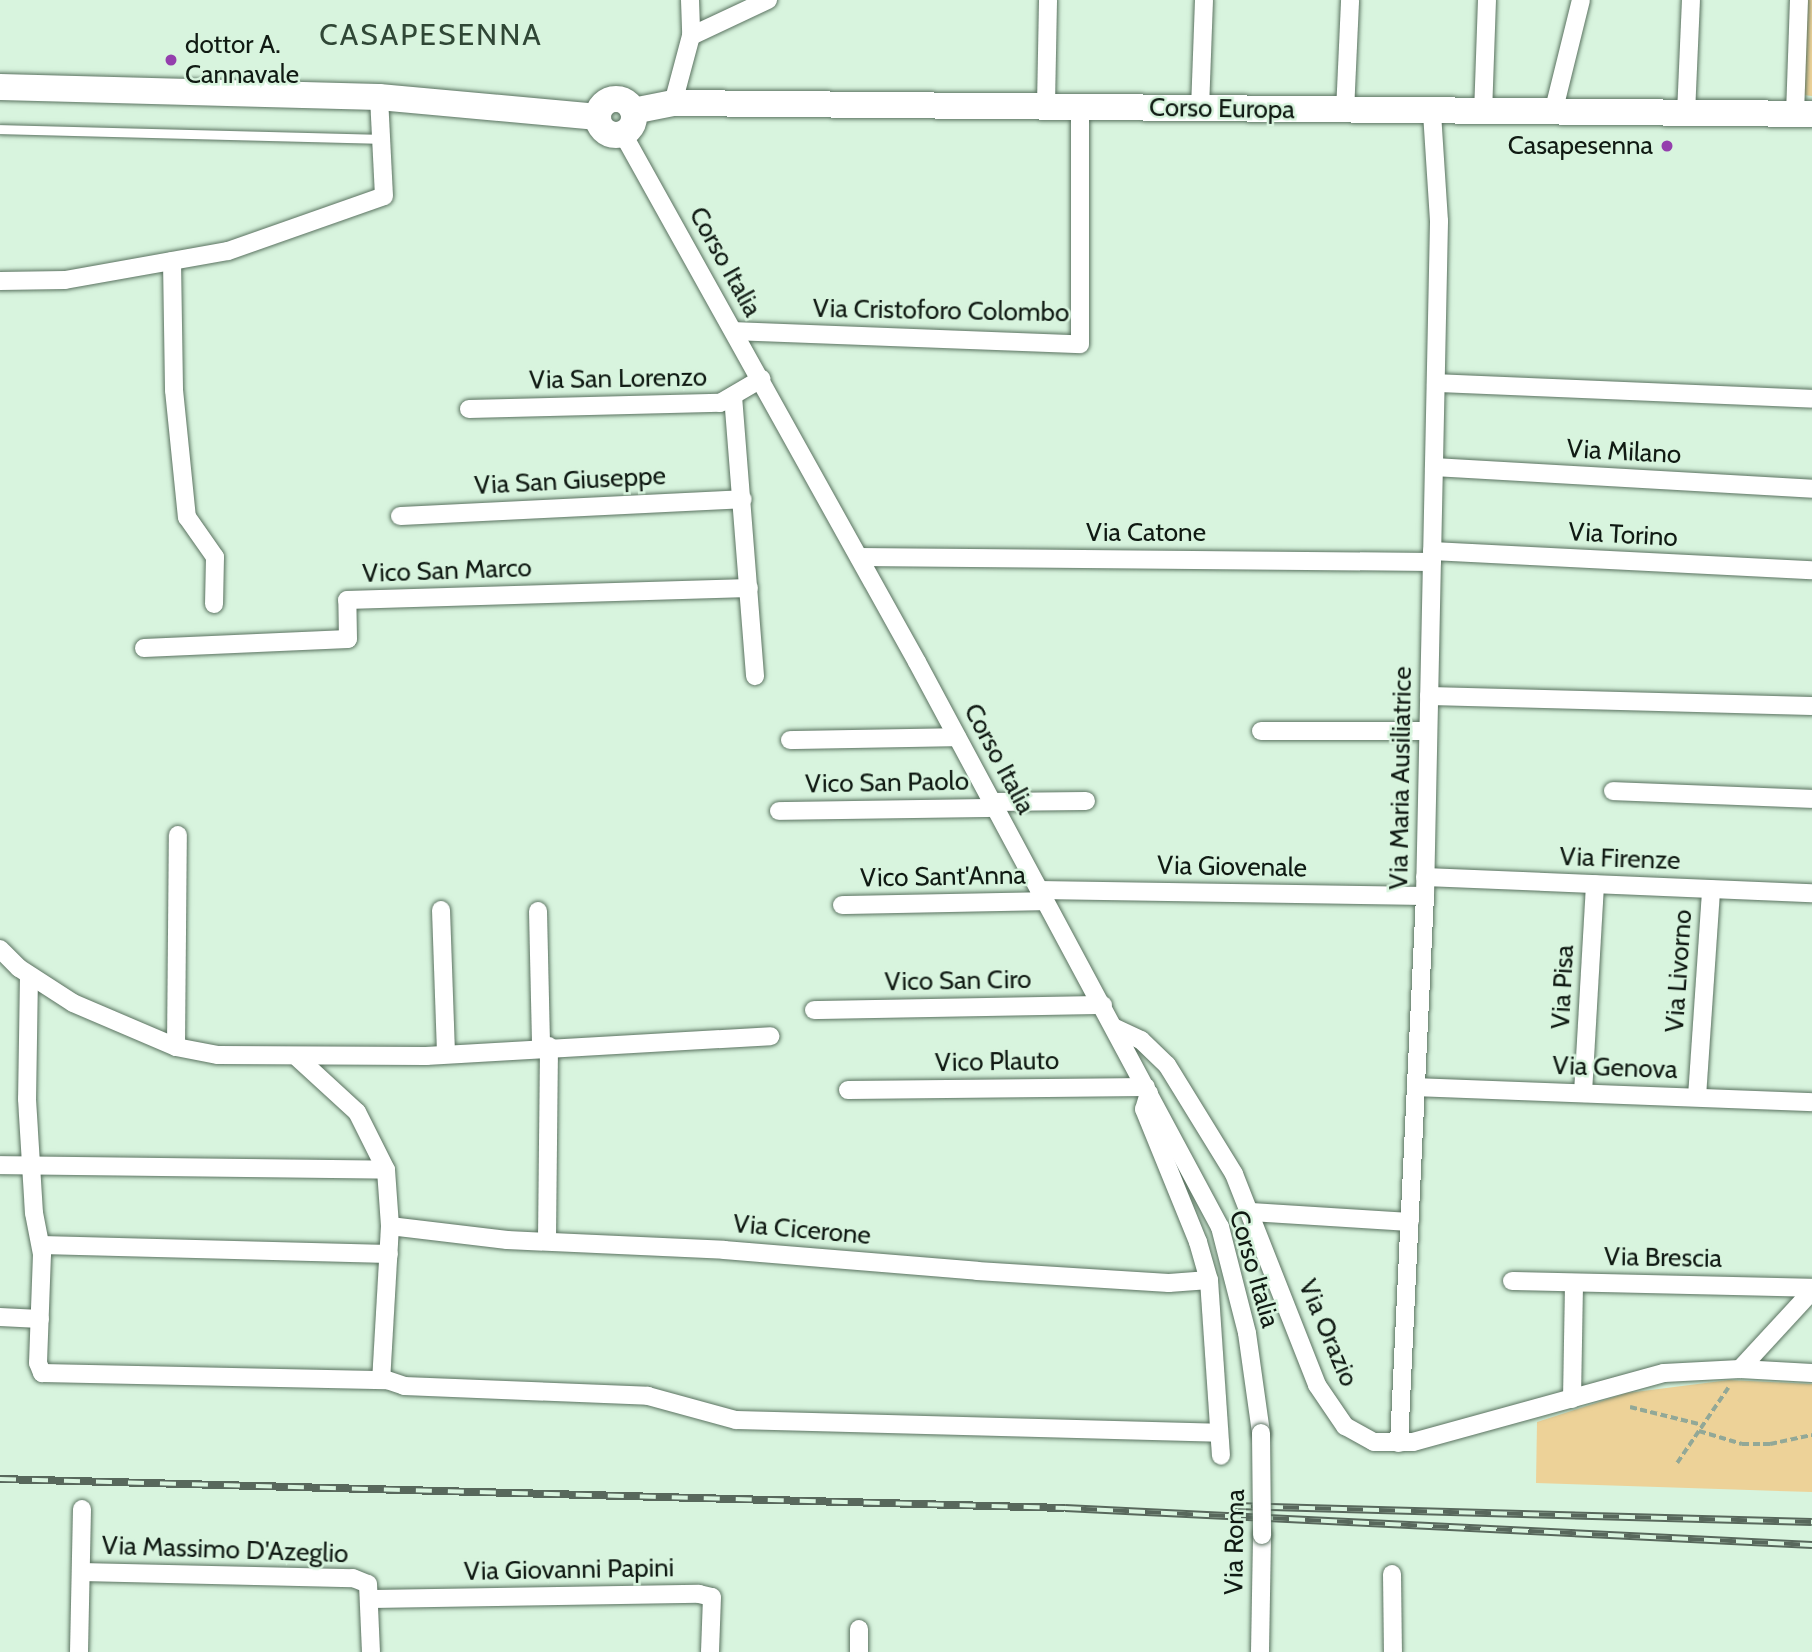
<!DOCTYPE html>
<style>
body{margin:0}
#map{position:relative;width:1812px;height:1652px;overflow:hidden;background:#d8f4de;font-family:Cabin,sans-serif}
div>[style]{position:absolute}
.green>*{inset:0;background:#edd298}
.path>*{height:3.5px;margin-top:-1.75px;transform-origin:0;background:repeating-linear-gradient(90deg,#92a897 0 7px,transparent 0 10.5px)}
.roads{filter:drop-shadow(0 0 2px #5a7260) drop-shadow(0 0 2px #5a7260)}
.lane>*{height:9px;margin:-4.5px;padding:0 4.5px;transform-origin:4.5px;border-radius:4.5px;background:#fff}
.street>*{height:18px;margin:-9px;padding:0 9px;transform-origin:9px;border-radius:9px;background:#fff}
.secondary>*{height:26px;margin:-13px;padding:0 13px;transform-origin:13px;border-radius:13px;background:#fff}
.secondary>.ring{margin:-13px;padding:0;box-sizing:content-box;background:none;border:26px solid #fff;border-radius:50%}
.rail>*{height:8px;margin-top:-4px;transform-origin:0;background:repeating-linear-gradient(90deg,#d8f4de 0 16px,#58685c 0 32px);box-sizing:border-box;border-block:2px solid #58685c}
.bridges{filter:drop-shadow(0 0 2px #5a7260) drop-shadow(0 0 2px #5a7260)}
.street-bridge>*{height:18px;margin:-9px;padding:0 9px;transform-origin:9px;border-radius:9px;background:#fff}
.dots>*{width:19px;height:19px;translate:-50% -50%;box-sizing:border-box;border:4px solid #d8f4de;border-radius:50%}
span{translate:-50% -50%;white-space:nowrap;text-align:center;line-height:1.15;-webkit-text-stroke:5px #d8f4de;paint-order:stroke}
.poi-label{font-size:26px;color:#101a13}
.left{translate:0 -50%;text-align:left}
.right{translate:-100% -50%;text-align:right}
.street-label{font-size:26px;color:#101a13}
.quarter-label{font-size:30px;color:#304736;letter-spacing:2px}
</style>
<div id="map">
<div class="green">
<i style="clip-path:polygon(1808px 0,1812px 0,1812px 96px,1803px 95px)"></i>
<i style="clip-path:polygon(1729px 1380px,1812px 1384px,1812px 1492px,1536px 1483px,1537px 1422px,1627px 1393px)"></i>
</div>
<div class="path">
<i style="left:1630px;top:1407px;width:75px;rotate:13.9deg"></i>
<i style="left:1699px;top:1431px;width:45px;rotate:16.8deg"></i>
<i style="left:1742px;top:1444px;width:28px"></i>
<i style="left:1770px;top:1444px;width:43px;rotate:-12.1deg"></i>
<i style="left:1677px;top:1463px;width:91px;rotate:-55.8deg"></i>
</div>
<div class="roads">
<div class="lane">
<i style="left:0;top:129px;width:381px;rotate:1.5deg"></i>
</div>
<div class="street">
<i style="left:690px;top:0;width:36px;rotate:88deg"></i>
<i style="left:673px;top:103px;width:69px;rotate:-75deg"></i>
<i style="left:691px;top:36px;width:85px;rotate:-25.1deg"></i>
<i style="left:1046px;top:105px;width:105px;rotate:-88.9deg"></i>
<i style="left:1200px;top:109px;width:109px;rotate:-87.9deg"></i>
<i style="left:1345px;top:112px;width:112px;rotate:-87.4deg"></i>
<i style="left:1553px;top:113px;width:116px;rotate:-76.1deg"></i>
<i style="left:1483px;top:114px;width:114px;rotate:-88deg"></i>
<i style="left:1686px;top:114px;width:114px;rotate:-87.5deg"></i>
<i style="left:1795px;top:114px;width:114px;rotate:-88deg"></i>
<i style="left:623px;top:134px;width:604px;rotate:60.89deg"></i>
<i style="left:917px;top:662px;width:641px;rotate:61.8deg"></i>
<i style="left:1220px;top:1227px;width:109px;rotate:75.7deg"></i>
<i style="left:1247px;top:1333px;width:101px;rotate:82deg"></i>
<i style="left:172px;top:261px;width:129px;rotate:89.1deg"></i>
<i style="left:174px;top:390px;width:128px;rotate:84.2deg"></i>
<i style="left:187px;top:517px;width:49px;rotate:55deg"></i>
<i style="left:215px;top:557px;width:47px;rotate:91.2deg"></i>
<i style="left:0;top:281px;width:65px;rotate:-0.9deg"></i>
<i style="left:65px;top:280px;width:166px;rotate:-10.1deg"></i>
<i style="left:228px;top:251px;width:165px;rotate:-19.4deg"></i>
<i style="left:384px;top:196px;width:99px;rotate:-92.9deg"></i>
<i style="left:734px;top:331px;width:346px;rotate:2.2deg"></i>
<i style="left:1080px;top:344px;width:238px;rotate:-90deg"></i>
<i style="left:1436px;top:383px;width:376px;rotate:2.4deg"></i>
<i style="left:733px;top:396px;width:281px;rotate:85.5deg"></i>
<i style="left:469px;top:409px;width:251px;rotate:-1.4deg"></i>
<i style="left:720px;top:403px;width:48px;rotate:-30.3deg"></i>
<i style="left:1434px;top:467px;width:379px;rotate:3.3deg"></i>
<i style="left:400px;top:516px;width:343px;rotate:-2.8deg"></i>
<i style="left:1432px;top:551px;width:380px;rotate:2.9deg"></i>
<i style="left:859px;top:557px;width:573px;rotate:0.5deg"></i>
<i style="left:144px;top:648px;width:204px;rotate:-2.5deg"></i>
<i style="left:348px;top:639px;width:39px;rotate:-91deg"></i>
<i style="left:347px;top:600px;width:402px;rotate:-1.7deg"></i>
<i style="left:1429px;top:696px;width:383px;rotate:1.5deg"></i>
<i style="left:1261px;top:731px;width:167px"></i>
<i style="left:790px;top:740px;width:167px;rotate:-1deg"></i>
<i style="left:1613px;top:791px;width:199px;rotate:2.3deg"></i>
<i style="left:992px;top:802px;width:94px;rotate:-0.6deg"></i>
<i style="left:779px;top:811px;width:216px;rotate:-0.8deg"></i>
<i style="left:1425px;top:877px;width:387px;rotate:2.4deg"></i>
<i style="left:1039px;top:890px;width:386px;rotate:0.9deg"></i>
<i style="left:842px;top:905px;width:202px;rotate:-1.1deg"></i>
<i style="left:441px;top:910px;width:144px;rotate:88deg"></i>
<i style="left:538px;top:911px;width:136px;rotate:88.7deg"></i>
<i style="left:0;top:949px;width:27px;rotate:45deg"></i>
<i style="left:19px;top:968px;width:64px;rotate:32.9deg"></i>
<i style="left:73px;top:1003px;width:112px;rotate:23.1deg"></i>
<i style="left:176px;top:1047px;width:43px;rotate:10.8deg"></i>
<i style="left:218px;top:1055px;width:208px;rotate:0.3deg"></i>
<i style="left:426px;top:1056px;width:345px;rotate:-3.3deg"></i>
<i style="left:29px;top:975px;width:124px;rotate:90.9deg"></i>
<i style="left:27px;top:1099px;width:114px;rotate:86.5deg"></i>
<i style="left:34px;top:1213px;width:42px;rotate:79deg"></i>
<i style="left:42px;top:1254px;width:109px;rotate:92.1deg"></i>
<i style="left:38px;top:1363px;width:11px;rotate:68deg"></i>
<i style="left:42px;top:1373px;width:345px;rotate:1.2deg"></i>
<i style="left:387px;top:1380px;width:18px;rotate:19deg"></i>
<i style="left:404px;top:1386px;width:244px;rotate:2.3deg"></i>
<i style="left:648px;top:1396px;width:91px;rotate:15.3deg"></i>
<i style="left:736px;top:1420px;width:483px;rotate:1.5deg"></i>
<i style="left:814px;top:1010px;width:289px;rotate:-1deg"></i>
<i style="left:1115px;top:1028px;width:29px;rotate:25deg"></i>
<i style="left:1141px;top:1040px;width:36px;rotate:44deg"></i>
<i style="left:1167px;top:1065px;width:128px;rotate:58.4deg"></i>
<i style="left:1234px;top:1174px;width:227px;rotate:68.5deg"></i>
<i style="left:1317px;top:1385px;width:50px;rotate:55.7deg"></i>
<i style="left:1345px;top:1426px;width:33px;rotate:29deg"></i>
<i style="left:1374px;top:1442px;width:39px"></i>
<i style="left:1413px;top:1442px;width:260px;rotate:-15.4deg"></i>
<i style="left:1664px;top:1373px;width:76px;rotate:-3deg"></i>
<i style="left:1740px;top:1369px;width:72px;rotate:3.2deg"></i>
<i style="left:176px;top:1047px;width:212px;rotate:-89.5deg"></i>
<i style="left:298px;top:1058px;width:80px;rotate:42.5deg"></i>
<i style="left:357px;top:1112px;width:65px;rotate:63.4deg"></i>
<i style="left:386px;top:1170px;width:56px;rotate:85.9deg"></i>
<i style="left:390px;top:1226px;width:154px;rotate:93.3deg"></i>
<i style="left:1416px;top:1087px;width:396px;rotate:2.2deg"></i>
<i style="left:848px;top:1090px;width:298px;rotate:-0.6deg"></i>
<i style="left:1149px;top:1093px;width:17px;rotate:107deg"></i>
<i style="left:1144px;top:1109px;width:144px;rotate:67.9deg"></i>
<i style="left:1198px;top:1242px;width:40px;rotate:74deg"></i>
<i style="left:1209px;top:1280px;width:176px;rotate:86.1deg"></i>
<i style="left:1583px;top:1093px;width:209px;rotate:-86.7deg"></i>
<i style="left:1697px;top:1097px;width:208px;rotate:-86.1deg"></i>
<i style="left:0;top:1165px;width:386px;rotate:0.7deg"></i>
<i style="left:1251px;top:1212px;width:159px;rotate:3.6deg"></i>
<i style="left:390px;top:1226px;width:118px;rotate:6.8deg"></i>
<i style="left:507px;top:1240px;width:217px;rotate:2.6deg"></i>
<i style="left:724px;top:1250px;width:254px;rotate:4.7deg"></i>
<i style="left:977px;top:1271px;width:192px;rotate:3.6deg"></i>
<i style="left:1169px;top:1283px;width:40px;rotate:-4.3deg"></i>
<i style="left:547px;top:1239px;width:193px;rotate:-89.4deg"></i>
<i style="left:41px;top:1245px;width:348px;rotate:1.5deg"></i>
<i style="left:1512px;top:1281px;width:300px;rotate:1.3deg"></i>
<i style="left:0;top:1317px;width:40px;rotate:2.9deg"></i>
<i style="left:1740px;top:1369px;width:106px;rotate:-47.3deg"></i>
<i style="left:1572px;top:1399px;width:116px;rotate:-89deg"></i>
<i style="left:1399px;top:1443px;width:548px;rotate:-87.28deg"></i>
<i style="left:1425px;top:896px;width:675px;rotate:-88.81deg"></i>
<i style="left:1439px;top:221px;width:108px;rotate:-93.7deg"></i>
<i style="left:81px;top:1572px;width:272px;rotate:1.3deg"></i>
<i style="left:353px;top:1578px;width:16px;rotate:22deg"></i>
<i style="left:368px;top:1584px;width:68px;rotate:87.5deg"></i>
<i style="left:1392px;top:1574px;width:78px;rotate:89.3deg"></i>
<i style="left:372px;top:1599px;width:327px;rotate:-0.9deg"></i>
<i style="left:699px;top:1594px;width:13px;rotate:13deg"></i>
<i style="left:712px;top:1597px;width:55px;rotate:92.1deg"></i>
<i style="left:79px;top:1652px;width:143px;rotate:-88.8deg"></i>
<i style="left:859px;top:1652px;width:23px;rotate:-90deg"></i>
<i style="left:1260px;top:1652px;width:117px;rotate:-89deg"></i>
</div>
<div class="secondary">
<i style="left:0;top:87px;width:379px;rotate:1.5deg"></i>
<i style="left:379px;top:97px;width:220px;rotate:5.2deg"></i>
<i class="ring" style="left:598px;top:99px;width:10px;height:10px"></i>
<i style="left:633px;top:111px;width:41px;rotate:-11.3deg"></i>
<i style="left:673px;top:103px;width:1139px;rotate:0.55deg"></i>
</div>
</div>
<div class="rail">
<i style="left:0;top:1479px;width:1065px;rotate:1.56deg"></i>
<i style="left:1065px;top:1508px;width:748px;rotate:2.84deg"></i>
<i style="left:1235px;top:1506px;width:577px;rotate:1.59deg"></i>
</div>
<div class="bridges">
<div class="street-bridge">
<i style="left:1261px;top:1433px;width:102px;rotate:89.4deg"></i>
</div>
</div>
<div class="dots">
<i style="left:171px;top:60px;background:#943fad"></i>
<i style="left:1667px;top:146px;background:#943fad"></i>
</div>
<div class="poi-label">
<span class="left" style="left:185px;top:60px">dottor A.<br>Cannavale</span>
<span class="right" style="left:1653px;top:146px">Casapesenna</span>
</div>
<div class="street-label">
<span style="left:1222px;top:109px;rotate:1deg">Corso Europa</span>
<span style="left:725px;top:262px;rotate:61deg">Corso Italia</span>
<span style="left:941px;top:311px;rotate:1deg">Via Cristoforo Colombo</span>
<span style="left:618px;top:379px;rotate:-1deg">Via San Lorenzo</span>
<span style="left:1624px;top:452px;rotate:3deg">Via Milano</span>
<span style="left:570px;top:481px;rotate:-3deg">Via San Giuseppe</span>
<span style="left:1146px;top:533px">Via Catone</span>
<span style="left:1623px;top:535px;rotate:3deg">Via Torino</span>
<span style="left:447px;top:571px;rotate:-2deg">Vico San Marco</span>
<span style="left:999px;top:759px;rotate:62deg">Corso Italia</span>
<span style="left:1401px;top:778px;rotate:-89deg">Via Maria Ausiliatrice</span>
<span style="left:887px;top:783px;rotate:-1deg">Vico San Paolo</span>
<span style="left:1620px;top:859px;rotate:2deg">Via Firenze</span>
<span style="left:1232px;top:867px;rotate:1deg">Via Giovenale</span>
<span style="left:943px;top:877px;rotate:-1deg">Vico Sant'Anna</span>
<span style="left:1679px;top:971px;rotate:-86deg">Via Livorno</span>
<span style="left:958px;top:981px;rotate:-1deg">Vico San Ciro</span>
<span style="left:1563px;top:987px;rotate:-87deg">Via Pisa</span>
<span style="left:997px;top:1062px;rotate:-1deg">Vico Plauto</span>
<span style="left:1615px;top:1068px;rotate:2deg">Via Genova</span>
<span style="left:802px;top:1230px;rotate:5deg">Via Cicerone</span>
<span style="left:1663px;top:1258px;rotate:1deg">Via Brescia</span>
<span style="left:1254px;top:1269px;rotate:74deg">Corso Italia</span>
<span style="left:1328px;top:1333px;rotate:67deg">Via Orazio</span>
<span style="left:1235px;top:1542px;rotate:-89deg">Via Roma</span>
<span style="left:225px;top:1550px;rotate:2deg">Via Massimo D'Azeglio</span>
<span style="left:569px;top:1570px;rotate:-1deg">Via Giovanni Papini</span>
</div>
<div class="quarter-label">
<span style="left:431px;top:35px">CASAPESENNA</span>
</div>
</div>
